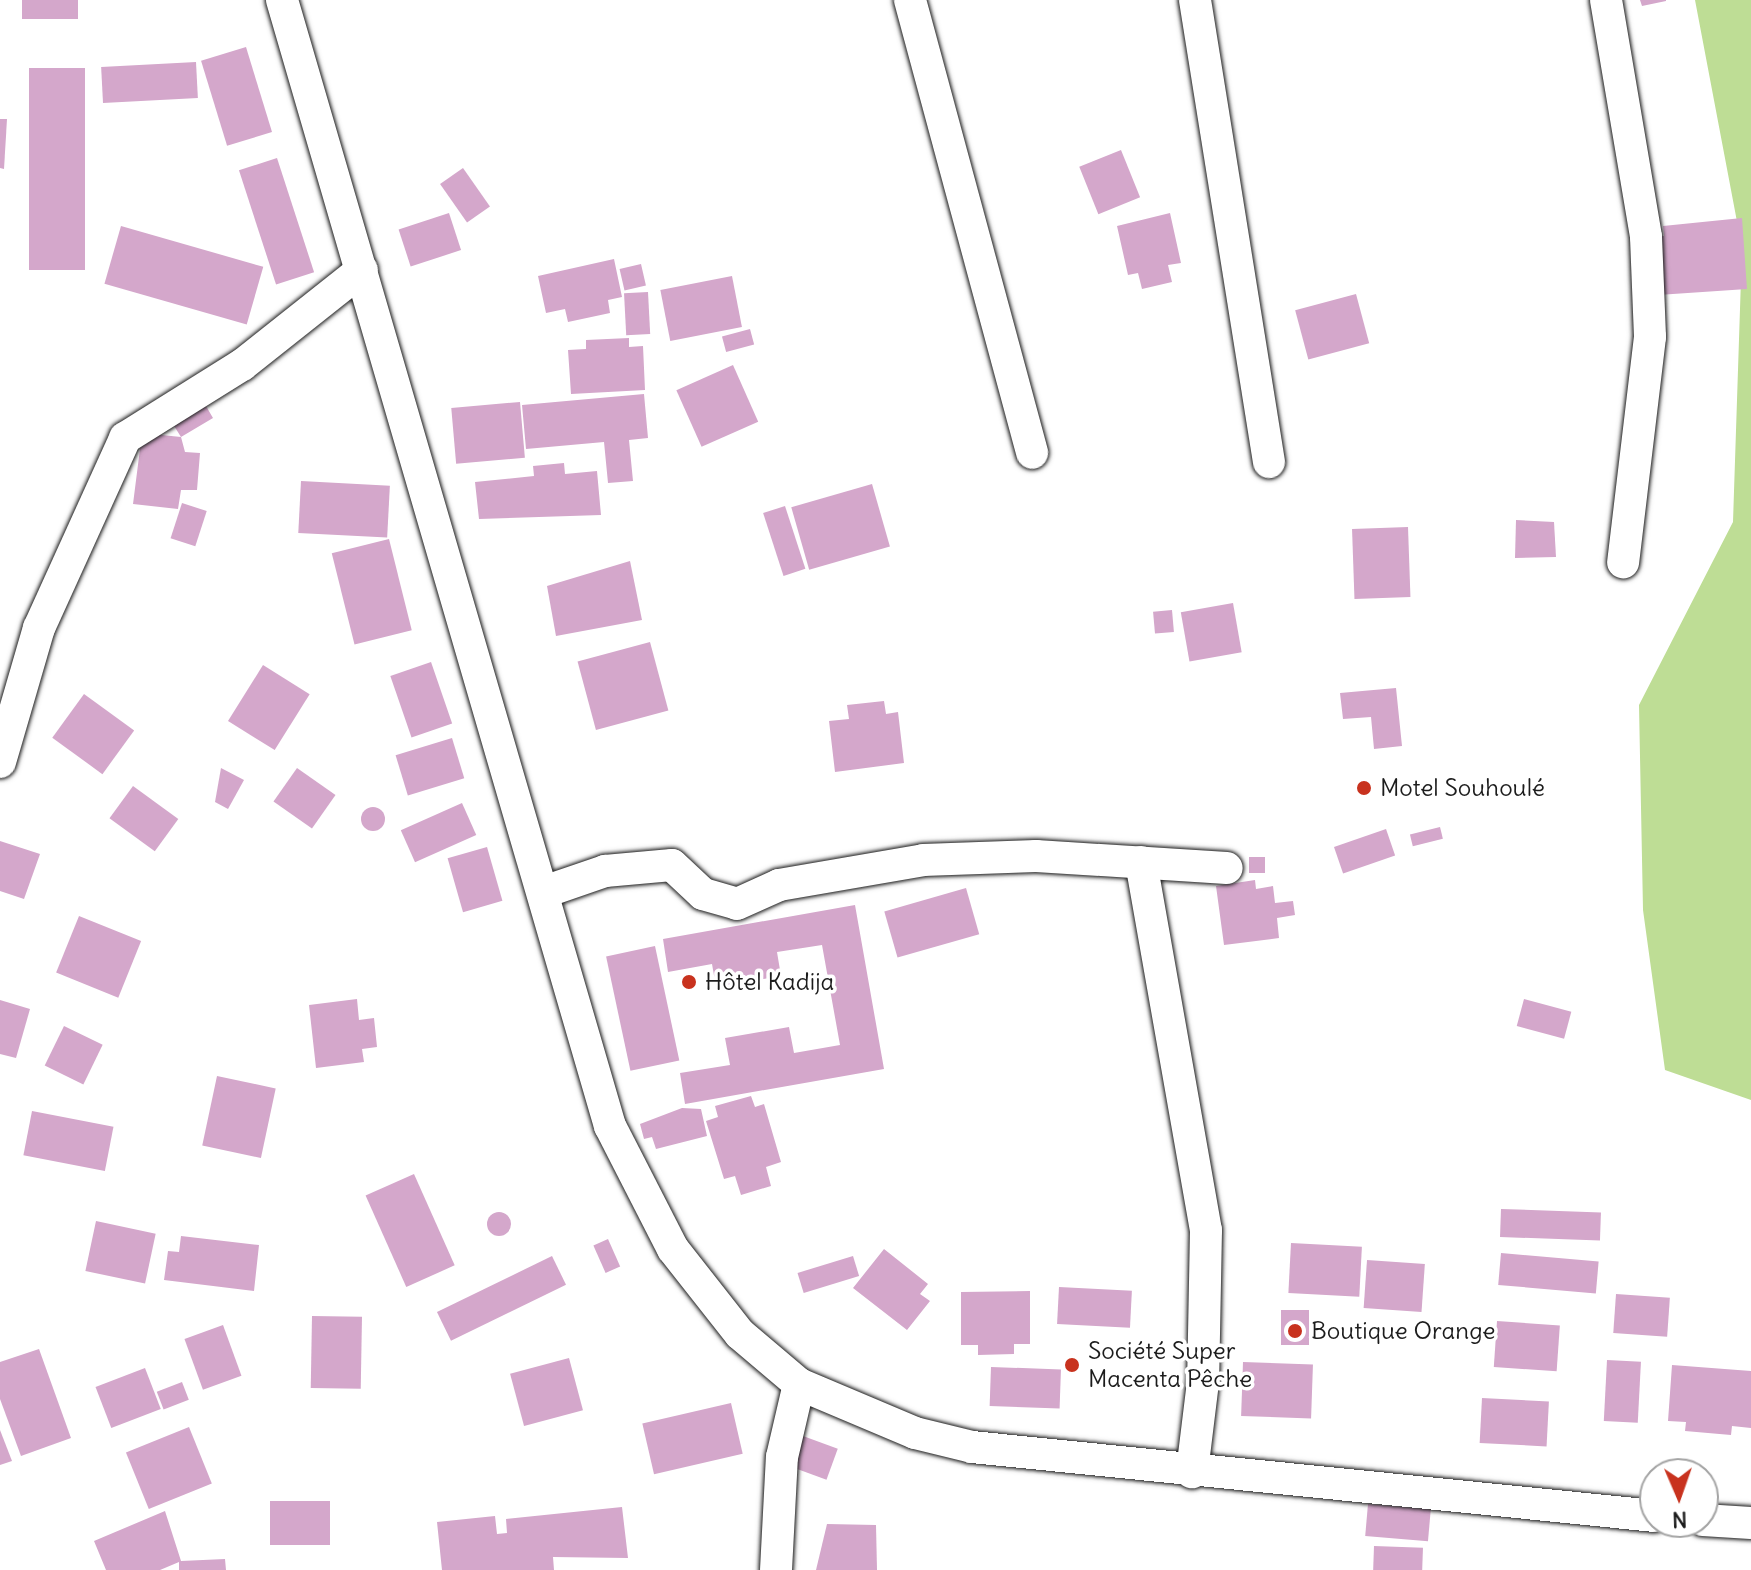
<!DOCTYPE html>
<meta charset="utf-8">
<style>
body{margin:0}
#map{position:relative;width:1751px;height:1570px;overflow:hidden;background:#fff;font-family:Delius,sans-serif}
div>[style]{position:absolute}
.green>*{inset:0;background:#bedd95}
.building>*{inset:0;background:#d4a7cb;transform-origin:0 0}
.round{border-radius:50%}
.roads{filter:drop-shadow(0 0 2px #1c1c1c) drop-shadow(0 0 2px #1c1c1c)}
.minor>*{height:32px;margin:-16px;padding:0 16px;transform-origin:16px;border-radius:16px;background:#fff}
.dots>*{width:22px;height:22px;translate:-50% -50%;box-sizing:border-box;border:4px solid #fff;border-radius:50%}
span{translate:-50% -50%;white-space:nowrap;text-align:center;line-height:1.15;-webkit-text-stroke:7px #fff;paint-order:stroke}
.poi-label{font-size:24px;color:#1c1c1c}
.left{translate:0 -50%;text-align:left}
.north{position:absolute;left:1639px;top:1458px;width:80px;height:80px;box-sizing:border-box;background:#fff;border:2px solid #a4a4a4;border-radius:50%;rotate:178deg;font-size:22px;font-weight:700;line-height:32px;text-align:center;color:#1c1c1c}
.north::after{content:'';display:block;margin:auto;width:28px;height:36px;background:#c8321e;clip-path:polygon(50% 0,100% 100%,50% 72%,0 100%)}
</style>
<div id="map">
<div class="green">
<i style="clip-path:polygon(1695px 0,1751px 0,1751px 1100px,1665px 1070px,1643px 910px,1639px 705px,1733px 522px,1742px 248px)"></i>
</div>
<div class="building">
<i style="left:22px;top:0;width:56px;height:19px"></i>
<i style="clip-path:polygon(1640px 0,1666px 0,1666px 1px,1642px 6px)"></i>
<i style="left:246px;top:47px;width:89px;height:47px;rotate:73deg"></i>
<i style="left:196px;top:62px;width:36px;height:95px;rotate:87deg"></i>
<i style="left:29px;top:68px;width:56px;height:202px"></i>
<i style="clip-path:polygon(0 119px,7px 119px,4px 169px,0 168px)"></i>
<i style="left:1121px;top:150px;width:51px;height:45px;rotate:68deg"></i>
<i style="left:277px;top:158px;width:120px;height:40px;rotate:72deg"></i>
<i style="left:463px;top:168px;width:47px;height:28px;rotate:55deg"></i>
<i style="left:449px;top:213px;width:39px;height:53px;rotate:72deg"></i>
<i style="clip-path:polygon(1170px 213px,1181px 263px,1168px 265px,1172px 282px,1142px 289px,1138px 273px,1128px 275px,1117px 226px)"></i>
<i style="clip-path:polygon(1742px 218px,1747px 289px,1658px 295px,1651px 237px,1664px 236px,1663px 226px)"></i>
<i style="left:121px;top:226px;width:148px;height:60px;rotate:16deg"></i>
<i style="clip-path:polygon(614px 259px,622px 297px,608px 300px,610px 313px,568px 322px,565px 309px,546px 313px,538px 276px)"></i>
<i style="left:641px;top:264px;width:22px;height:22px;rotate:77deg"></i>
<i style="left:732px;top:276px;width:52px;height:73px;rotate:79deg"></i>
<i style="left:648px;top:292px;width:42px;height:24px;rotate:87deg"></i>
<i style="left:1356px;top:294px;width:51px;height:63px;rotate:75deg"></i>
<i style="left:750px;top:329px;width:16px;height:29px;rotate:75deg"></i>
<i style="clip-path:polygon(629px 338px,629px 347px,643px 346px,645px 390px,571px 394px,568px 350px,586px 349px,586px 340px)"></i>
<i style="left:733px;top:365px;width:62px;height:62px;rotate:66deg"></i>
<i style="clip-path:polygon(199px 394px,213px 418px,181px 437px,185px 452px,200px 453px,197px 490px,181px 490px,178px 509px,133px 504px,142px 433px,181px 437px,166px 413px)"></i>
<i style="clip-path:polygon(644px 394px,648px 438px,629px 440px,633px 481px,608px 483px,604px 442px,526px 449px,522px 405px)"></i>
<i style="left:520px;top:402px;width:56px;height:69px;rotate:85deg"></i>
<i style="clip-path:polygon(564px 463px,565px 474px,597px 471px,601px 515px,479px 519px,475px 482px,534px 476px,533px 466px)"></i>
<i style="left:301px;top:481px;width:89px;height:52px;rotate:3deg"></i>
<i style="left:872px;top:484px;width:65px;height:84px;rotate:74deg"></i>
<i style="left:182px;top:503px;width:26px;height:37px;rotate:18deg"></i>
<i style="left:785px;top:506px;width:66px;height:23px;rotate:72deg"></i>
<i style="clip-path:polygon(1516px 520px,1554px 522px,1556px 557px,1515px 558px)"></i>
<i style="left:1408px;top:527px;width:70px;height:56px;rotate:88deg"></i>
<i style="left:389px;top:539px;width:94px;height:59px;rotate:76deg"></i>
<i style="clip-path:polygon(630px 561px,642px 620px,556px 636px,547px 586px)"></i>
<i style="left:1233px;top:603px;width:50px;height:53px;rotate:80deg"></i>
<i style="left:1172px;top:610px;width:22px;height:19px;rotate:85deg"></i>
<i style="left:650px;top:642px;width:71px;height:75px;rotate:75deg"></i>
<i style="left:431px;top:662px;width:65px;height:43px;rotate:71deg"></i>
<i style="left:263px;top:665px;width:55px;height:66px;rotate:32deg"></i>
<i style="clip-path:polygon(1396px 688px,1402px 746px,1374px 749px,1371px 717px,1343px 719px,1340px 693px)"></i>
<i style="left:84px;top:694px;width:62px;height:54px;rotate:36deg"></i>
<i style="clip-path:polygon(884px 701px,886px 714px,898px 712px,904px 763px,835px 772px,829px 721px,849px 719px,847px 705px)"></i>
<i style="left:452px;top:738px;width:42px;height:59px;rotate:73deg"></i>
<i style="clip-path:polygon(221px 768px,244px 780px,228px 809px,215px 802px)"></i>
<i style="left:297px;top:768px;width:47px;height:41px;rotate:35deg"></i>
<i style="left:133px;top:786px;width:56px;height:40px;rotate:36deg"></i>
<i style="left:462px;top:803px;width:35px;height:67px;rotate:66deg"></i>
<i class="round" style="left:361px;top:807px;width:24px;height:24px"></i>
<i style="left:1440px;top:827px;width:12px;height:31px;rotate:76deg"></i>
<i style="left:1386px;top:829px;width:28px;height:55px;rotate:71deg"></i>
<i style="clip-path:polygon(0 841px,40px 854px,24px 899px,0 891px)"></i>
<i style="left:487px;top:847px;width:56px;height:41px;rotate:74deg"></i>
<i style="left:1249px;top:857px;width:16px;height:16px"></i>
<i style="clip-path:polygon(1255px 880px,1256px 889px,1273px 886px,1275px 903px,1293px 901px,1295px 915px,1277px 918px,1279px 938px,1224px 945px,1216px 886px)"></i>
<i style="left:966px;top:888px;width:48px;height:85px;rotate:74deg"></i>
<i style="clip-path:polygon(855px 905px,884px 1069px,685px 1104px,680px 1073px,730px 1065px,725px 1038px,789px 1027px,794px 1053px,840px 1045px,822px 945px,777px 952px,781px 976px,716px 987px,712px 964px,668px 972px,663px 939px)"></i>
<i style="left:79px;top:916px;width:67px;height:61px;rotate:22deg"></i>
<i style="left:655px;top:946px;width:117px;height:50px;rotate:78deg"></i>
<i style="clip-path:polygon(357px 999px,359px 1020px,374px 1018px,377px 1047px,362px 1049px,364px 1062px,316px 1068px,309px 1005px)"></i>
<i style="left:1524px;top:999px;width:49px;height:28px;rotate:15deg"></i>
<i style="clip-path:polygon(0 1000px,30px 1009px,16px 1058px,0 1054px)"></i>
<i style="left:64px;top:1026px;width:43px;height:44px;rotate:26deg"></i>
<i style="left:217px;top:1076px;width:60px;height:71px;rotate:12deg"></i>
<i style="clip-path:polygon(751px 1096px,755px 1107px,764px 1104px,781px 1162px,766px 1167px,771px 1186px,741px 1195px,735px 1176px,724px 1179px,706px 1121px,718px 1117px,715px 1106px)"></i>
<i style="clip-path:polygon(682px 1108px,701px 1109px,707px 1136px,656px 1149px,652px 1137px,644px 1139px,640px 1124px)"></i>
<i style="left:32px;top:1111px;width:83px;height:45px;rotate:11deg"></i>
<i style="left:414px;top:1174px;width:100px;height:53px;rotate:66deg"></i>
<i style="left:1501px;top:1209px;width:100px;height:28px;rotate:2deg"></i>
<i class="round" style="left:487px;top:1212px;width:24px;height:24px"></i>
<i style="left:96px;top:1221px;width:61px;height:51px;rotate:12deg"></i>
<i style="clip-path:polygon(181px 1236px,259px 1245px,254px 1291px,164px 1280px,168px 1251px,179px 1252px)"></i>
<i style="left:608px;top:1239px;width:30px;height:16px;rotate:66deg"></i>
<i style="left:1291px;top:1243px;width:71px;height:50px;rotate:3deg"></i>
<i style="clip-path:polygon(884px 1249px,928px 1284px,920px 1294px,930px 1301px,907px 1330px,853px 1288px)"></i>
<i style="left:1501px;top:1253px;width:98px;height:32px;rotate:5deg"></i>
<i style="left:552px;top:1256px;width:32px;height:128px;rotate:64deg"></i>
<i style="left:853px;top:1256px;width:21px;height:58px;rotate:73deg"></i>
<i style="left:1367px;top:1260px;width:58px;height:48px;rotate:4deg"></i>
<i style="left:1059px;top:1287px;width:73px;height:37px;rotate:3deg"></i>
<i style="clip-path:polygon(1030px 1291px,1030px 1344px,1014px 1344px,1014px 1354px,978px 1355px,978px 1345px,961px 1345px,961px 1292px)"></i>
<i style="left:1616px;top:1294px;width:54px;height:39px;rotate:4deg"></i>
<i style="left:1281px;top:1310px;width:28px;height:35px"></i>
<i style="left:312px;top:1316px;width:50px;height:72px;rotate:1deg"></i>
<i style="left:1497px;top:1321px;width:63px;height:46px;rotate:4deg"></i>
<i style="left:223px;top:1325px;width:54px;height:41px;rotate:70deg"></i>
<i style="clip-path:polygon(39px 1349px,71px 1438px,21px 1456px,0 1399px,0 1362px)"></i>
<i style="left:569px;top:1358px;width:54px;height:61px;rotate:75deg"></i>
<i style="left:1607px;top:1360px;width:34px;height:61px;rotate:3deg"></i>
<i style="left:1243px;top:1362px;width:70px;height:54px;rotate:2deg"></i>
<i style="clip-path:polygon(1672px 1365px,1751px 1371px,1751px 1428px,1732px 1426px,1731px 1435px,1685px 1431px,1686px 1422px,1668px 1421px)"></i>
<i style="left:991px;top:1367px;width:70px;height:39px;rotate:2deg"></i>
<i style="left:145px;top:1368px;width:44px;height:53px;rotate:69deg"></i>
<i style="left:182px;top:1382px;width:19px;height:27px;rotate:69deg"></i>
<i style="left:1482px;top:1398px;width:67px;height:45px;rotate:3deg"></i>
<i style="left:731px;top:1403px;width:52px;height:91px;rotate:77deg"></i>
<i style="left:189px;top:1427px;width:61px;height:68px;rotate:68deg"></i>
<i style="clip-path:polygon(0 1430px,12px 1461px,0 1465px)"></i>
<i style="left:803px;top:1436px;width:37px;height:33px;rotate:20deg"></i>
<i style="left:270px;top:1501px;width:60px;height:44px"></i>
<i style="left:1368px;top:1504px;width:63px;height:32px;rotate:5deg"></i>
<i style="clip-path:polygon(622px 1507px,628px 1558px,553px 1557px,554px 1570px,442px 1570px,437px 1522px,495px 1516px,497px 1534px,507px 1533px,506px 1519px)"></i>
<i style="clip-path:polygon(165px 1511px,181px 1561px,225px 1559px,226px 1570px,179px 1570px,179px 1562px,160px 1570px,106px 1570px,94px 1541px)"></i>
<i style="clip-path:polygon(827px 1524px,876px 1525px,877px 1570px,816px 1570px)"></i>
<i style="left:1374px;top:1546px;width:49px;height:24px;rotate:2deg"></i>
</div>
<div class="roads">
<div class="minor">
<i style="left:282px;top:0;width:1173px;rotate:73.76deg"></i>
<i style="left:610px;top:1126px;width:138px;rotate:62.9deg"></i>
<i style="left:673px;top:1249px;width:108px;rotate:51.8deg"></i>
<i style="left:740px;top:1334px;width:77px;rotate:40.3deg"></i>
<i style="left:799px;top:1384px;width:126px;rotate:22.9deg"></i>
<i style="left:915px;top:1433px;width:59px;rotate:13.8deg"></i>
<i style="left:972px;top:1447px;width:686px;rotate:5.77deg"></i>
<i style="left:910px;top:0;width:469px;rotate:74.9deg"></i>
<i style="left:1195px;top:0;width:468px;rotate:80.9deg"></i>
<i style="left:1606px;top:0;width:240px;rotate:80.4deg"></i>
<i style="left:1646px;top:237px;width:100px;rotate:87.7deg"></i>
<i style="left:1650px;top:337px;width:227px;rotate:96.8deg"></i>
<i style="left:0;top:762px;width:140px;rotate:-73.8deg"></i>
<i style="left:39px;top:628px;width:209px;rotate:-65.6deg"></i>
<i style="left:125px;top:438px;width:138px;rotate:-32deg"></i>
<i style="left:242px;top:365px;width:153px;rotate:-38.4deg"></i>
<i style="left:1141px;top:862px;width:374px;rotate:80deg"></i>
<i style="left:1206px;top:1230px;width:152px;rotate:91.1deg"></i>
<i style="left:1203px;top:1382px;width:91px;rotate:97deg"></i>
<i style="left:544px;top:892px;width:65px;rotate:-19deg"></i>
<i style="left:605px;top:871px;width:67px;rotate:-5.1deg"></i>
<i style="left:672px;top:865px;width:42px;rotate:43.1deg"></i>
<i style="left:703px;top:894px;width:35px;rotate:16deg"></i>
<i style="left:737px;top:904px;width:46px;rotate:-24.3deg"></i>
<i style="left:779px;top:885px;width:146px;rotate:-9.8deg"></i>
<i style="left:923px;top:860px;width:113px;rotate:-2deg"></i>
<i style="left:1036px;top:856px;width:191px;rotate:3.6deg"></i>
<i style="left:1703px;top:1520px;width:48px;rotate:3.6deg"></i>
<i style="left:776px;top:1570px;width:113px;rotate:-87deg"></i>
<i style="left:782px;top:1457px;width:75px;rotate:-76.9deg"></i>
</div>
</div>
<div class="dots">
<i style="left:1364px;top:788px;background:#c8321e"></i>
<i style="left:689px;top:982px;background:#c8321e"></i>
<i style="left:1295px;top:1331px;background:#c8321e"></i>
<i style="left:1072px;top:1365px;background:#c8321e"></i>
</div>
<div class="poi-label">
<span class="left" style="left:1380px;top:788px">Motel Souhoulé</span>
<span class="left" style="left:705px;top:982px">Hôtel Kadija</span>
<span class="left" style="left:1311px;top:1331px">Boutique Orange</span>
<span class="left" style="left:1088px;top:1365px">Société Super<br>Macenta Pêche</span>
</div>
<div class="north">N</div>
</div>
